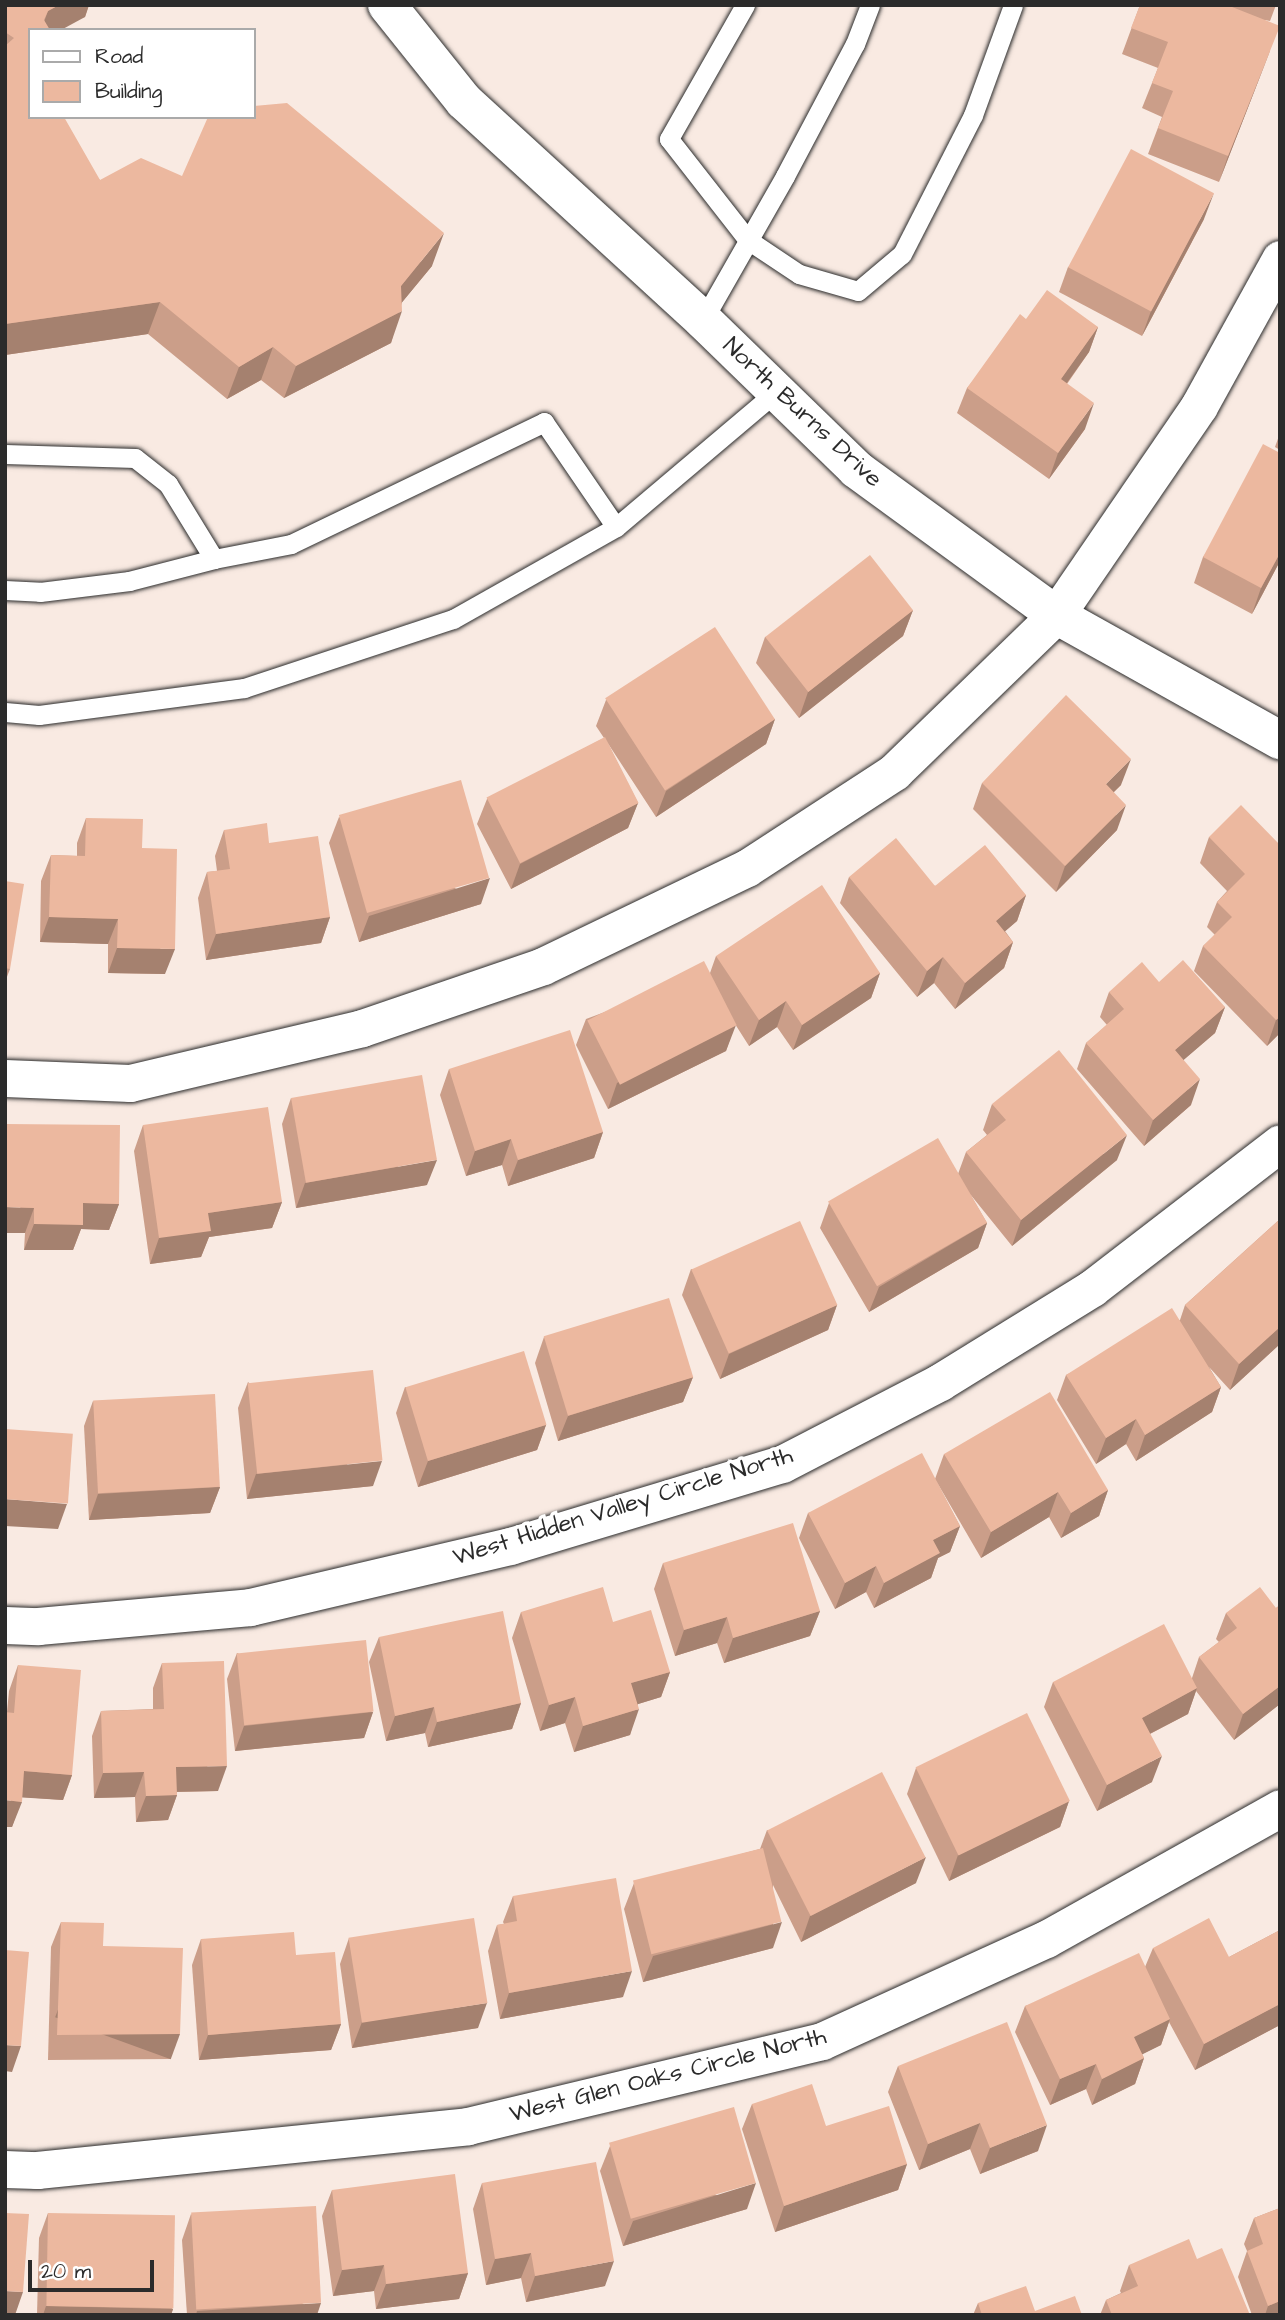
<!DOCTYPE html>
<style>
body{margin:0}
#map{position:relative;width:1285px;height:2320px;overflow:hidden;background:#f9eae2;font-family:"Architects Daughter",sans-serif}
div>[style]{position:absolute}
.roads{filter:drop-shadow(0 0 2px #2b2b2b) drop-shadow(0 0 2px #2b2b2b)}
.lane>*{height:19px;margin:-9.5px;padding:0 9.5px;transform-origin:9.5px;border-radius:9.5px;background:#fff}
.street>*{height:37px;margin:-18.5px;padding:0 18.5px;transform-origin:18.5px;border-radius:18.5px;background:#fff}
.secondary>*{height:38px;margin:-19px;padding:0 19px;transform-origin:19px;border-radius:19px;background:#fff}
.wall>*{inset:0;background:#cb9e89}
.shaded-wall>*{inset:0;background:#a5816f;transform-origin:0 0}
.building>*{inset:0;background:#ecb89f;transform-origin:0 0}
span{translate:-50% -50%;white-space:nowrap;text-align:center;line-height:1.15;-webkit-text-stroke:7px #fff;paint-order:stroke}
.street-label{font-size:24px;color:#2b2b2b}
.frame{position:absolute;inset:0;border:7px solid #2b2b2b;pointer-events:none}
.legend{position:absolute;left:28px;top:28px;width:228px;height:91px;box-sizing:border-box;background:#fff;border:2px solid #aaa;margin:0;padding:9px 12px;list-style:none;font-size:21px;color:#2b2b2b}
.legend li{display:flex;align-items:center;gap:14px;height:35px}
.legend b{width:35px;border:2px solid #aaa}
.scale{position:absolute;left:28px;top:2260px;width:126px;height:32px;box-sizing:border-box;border:4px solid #2b2b2b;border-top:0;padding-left:9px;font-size:21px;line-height:24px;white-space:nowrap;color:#2b2b2b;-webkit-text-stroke:5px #fff;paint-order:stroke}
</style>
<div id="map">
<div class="roads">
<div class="lane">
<i style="left:745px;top:5px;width:154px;rotate:119.6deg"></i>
<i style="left:669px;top:139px;width:128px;rotate:52deg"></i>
<i style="left:748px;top:240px;width:61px;rotate:33.7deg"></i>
<i style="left:799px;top:274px;width:61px;rotate:16.1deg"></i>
<i style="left:858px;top:291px;width:57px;rotate:-40.1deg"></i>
<i style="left:902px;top:254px;width:156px;rotate:-62.9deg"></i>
<i style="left:973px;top:115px;width:117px;rotate:-70deg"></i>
<i style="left:703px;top:320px;width:166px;rotate:-60.3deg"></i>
<i style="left:785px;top:176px;width:149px;rotate:-62.1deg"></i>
<i style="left:855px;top:44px;width:42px;rotate:-69deg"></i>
<i style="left:5px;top:454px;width:130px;rotate:1.8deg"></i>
<i style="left:135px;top:458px;width:42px;rotate:38.2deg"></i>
<i style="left:168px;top:484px;width:88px;rotate:58.5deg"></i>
<i style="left:214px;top:559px;width:78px;rotate:-11deg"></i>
<i style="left:291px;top:544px;width:281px;rotate:-25.7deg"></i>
<i style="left:544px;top:422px;width:127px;rotate:55.6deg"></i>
<i style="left:5px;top:590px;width:35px;rotate:3deg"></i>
<i style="left:40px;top:592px;width:90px;rotate:-7deg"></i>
<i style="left:129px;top:581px;width:88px;rotate:-14.5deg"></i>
<i style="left:5px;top:712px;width:34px;rotate:5deg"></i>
<i style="left:39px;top:715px;width:207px;rotate:-7.5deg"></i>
<i style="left:244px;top:688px;width:220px;rotate:-18.3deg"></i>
<i style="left:453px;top:619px;width:187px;rotate:-29.4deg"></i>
<i style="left:616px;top:527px;width:209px;rotate:-40.2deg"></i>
</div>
<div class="street">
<i style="left:5px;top:1078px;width:125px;rotate:2.3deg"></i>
<i style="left:130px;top:1083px;width:238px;rotate:-13.3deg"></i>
<i style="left:362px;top:1028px;width:191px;rotate:-18.9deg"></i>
<i style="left:543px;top:966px;width:226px;rotate:-25.7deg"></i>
<i style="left:747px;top:868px;width:176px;rotate:-33.1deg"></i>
<i style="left:894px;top:772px;width:226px;rotate:-44.1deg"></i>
<i style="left:1056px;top:615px;width:253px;rotate:-55.6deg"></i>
<i style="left:1199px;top:406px;width:168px;rotate:-61.1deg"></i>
<i style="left:5px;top:1625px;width:33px;rotate:2deg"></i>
<i style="left:38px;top:1626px;width:213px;rotate:-5.1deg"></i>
<i style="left:250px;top:1607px;width:267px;rotate:-13.2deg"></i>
<i style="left:510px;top:1546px;width:284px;rotate:-16.8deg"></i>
<i style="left:782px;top:1464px;width:178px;rotate:-27.4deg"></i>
<i style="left:940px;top:1382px;width:179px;rotate:-31.7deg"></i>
<i style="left:1092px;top:1288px;width:237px;rotate:-37.6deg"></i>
<i style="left:5px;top:2169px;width:32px;rotate:2deg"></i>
<i style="left:37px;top:2170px;width:433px;rotate:-5.8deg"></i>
<i style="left:468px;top:2126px;width:364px;rotate:-13.5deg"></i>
<i style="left:822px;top:2041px;width:246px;rotate:-24.5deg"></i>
<i style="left:1046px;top:1939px;width:268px;rotate:-29.2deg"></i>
</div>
<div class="secondary">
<i style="left:387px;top:5px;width:123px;rotate:51.3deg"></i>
<i style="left:464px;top:101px;width:324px;rotate:42.5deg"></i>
<i style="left:703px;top:320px;width:214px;rotate:44.2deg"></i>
<i style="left:856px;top:469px;width:248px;rotate:36.1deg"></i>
<i style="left:1056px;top:615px;width:257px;rotate:29.2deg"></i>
</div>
</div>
<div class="wall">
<i style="clip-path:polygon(5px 5px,89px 5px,85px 17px,30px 30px,30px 117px,100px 180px,182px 176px,432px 266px,402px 302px,391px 343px,284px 398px,261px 380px,227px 399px,148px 334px,5px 355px)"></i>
<i style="clip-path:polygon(1140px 5px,1276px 5px,1270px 21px,1265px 20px,1270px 51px,1219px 182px,1148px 154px,1162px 117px,1142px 108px,1158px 68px,1122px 54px)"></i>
<i style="clip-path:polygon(1204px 219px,1142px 336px,1059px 292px,1068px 267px)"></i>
<i style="clip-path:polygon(1026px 319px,1098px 327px,1089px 352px,1067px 384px,1085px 429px,1049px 479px,957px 413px,967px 388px)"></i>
<i style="clip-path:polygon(1280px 433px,1280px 450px,1275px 447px)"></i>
<i style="clip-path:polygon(1280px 453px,1280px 561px,1252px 614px,1194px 583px,1203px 557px)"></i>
<i style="clip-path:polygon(913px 610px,903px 636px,799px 718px,756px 663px,765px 637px)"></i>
<i style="clip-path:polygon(606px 700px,775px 719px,766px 744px,656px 817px,607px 742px,638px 803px,628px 828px,511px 889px,477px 824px,487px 799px,604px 738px,596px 726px)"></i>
<i style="clip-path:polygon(982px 783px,1121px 785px,1114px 792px,1117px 830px,1056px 892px,973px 809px)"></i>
<i style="clip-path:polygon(339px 817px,481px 904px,359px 942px,329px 843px)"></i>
<i style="clip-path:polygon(86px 818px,142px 848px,165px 974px,108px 973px,108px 944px,40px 942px,41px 881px,51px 855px,77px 856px,77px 843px)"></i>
<i style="clip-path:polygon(224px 830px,269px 843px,330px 917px,321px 943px,206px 960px,198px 898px,207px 872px,217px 871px,215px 856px)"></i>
<i style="clip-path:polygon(1209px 837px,1280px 845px,1280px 1033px,1267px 1046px,1194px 971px,1203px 946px,1215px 935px,1207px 927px,1217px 902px,1227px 891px,1200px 863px)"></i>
<i style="clip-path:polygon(849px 877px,1026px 895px,1017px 921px,1005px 931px,1013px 942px,1004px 968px,955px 1009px,934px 983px,917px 997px,840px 903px)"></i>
<i style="clip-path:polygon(5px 881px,10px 969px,5px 982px)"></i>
<i style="clip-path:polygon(716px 956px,880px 973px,871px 998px,793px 1050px,777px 1027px,749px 1046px,735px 1024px,726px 1051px,608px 1109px,576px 1045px,586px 1019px,710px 973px)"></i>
<i style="clip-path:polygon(1159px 982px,1225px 1007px,1215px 1033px,1183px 1060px,1191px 1105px,1144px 1146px,1077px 1069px,1086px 1043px,1107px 1025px,1100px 1017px,1109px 992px)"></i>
<i style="clip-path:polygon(449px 1069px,603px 1132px,594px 1158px,508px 1186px,502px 1165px,466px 1176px,440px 1095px)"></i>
<i style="clip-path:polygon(291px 1098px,427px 1185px,296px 1208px,282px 1124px)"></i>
<i style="clip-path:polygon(992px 1104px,1117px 1160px,1012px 1246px,970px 1194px,987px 1223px,978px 1248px,869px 1312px,820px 1228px,829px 1203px,958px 1174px,966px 1152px,987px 1135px,983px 1130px)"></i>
<i style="clip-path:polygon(5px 1124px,119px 1204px,109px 1230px,81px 1229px,73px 1250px,24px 1250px,25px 1233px)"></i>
<i style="clip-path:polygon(143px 1125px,282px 1202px,272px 1228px,209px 1237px,201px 1257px,150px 1264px,134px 1151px)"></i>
<i style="clip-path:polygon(1280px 1219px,1280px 1344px,1230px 1390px,1209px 1367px,1221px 1387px,1212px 1412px,1136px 1461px,1126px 1444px,1096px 1464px,1057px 1400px,1066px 1375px,1180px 1320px,1185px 1305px)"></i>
<i style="clip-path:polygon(691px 1269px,837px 1305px,828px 1330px,720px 1379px,682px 1295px)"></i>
<i style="clip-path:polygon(544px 1337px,693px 1377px,683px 1402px,558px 1441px,535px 1363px)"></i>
<i style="clip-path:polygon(248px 1382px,373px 1486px,247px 1499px,238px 1408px)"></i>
<i style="clip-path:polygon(405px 1387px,546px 1425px,537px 1450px,418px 1487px,396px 1413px)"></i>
<i style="clip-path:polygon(93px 1401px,220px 1487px,210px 1513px,89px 1520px,84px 1426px)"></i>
<i style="clip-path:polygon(944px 1454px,1108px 1490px,1099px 1516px,1061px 1538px,1049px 1517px,981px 1558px,935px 1479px,960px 1526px,950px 1552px,938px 1558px,931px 1578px,874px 1608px,866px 1592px,835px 1609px,799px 1538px,808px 1513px,935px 1479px)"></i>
<i style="clip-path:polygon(663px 1563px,820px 1611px,810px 1636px,724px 1663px,717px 1643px,675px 1656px,654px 1589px)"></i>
<i style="clip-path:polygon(1280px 1605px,1280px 1704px,1234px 1740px,1196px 1691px,1188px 1714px,1150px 1734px,1152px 1782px,1097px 1811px,1044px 1707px,1053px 1682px,1192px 1678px,1199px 1657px,1219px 1642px,1216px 1639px,1226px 1613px,1276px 1608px)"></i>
<i style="clip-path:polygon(521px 1612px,613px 1622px,670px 1672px,661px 1697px,638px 1704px,630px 1735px,574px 1752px,565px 1723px,540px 1731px,512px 1638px)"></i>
<i style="clip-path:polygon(379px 1637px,521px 1703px,512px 1729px,428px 1747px,425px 1733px,386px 1741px,369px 1662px)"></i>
<i style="clip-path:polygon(237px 1653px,373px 1712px,364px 1738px,235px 1751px,227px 1679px)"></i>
<i style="clip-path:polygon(162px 1663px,218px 1791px,177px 1792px,177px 1795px,168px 1820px,136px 1822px,135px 1797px,94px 1798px,92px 1736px,101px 1711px,153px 1709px,153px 1688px)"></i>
<i style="clip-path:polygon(18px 1665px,72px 1775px,63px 1800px,22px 1797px,12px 1827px,7px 1712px,9px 1691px)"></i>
<i style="clip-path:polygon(916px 1768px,1069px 1801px,1060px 1827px,949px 1881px,907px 1794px)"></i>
<i style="clip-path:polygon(767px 1830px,916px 1883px,801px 1942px,773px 1885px,773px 1948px,643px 1982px,624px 1909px,634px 1883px,760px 1849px)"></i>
<i style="clip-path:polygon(513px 1896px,623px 1997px,500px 2019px,488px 1951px,497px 1925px,504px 1924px,503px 1922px)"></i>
<i style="clip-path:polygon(61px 1922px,171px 2059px,48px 2060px,51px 1947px)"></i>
<i style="clip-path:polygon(1280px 1930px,1280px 2025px,1195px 2070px,1169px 2022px,1161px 2045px,1142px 2054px,1144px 2058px,1135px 2084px,1092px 2105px,1086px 2089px,1050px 2105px,1015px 2032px,1025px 2006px,1145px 1967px,1153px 1948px,1229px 1957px)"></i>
<i style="clip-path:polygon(349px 1938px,478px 2028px,352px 2048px,340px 1964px)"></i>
<i style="clip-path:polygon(201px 1939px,296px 1955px,341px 2024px,331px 2050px,199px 2060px,192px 1965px)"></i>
<i style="clip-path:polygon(898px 2066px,1038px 2151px,980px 2174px,970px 2149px,919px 2170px,888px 2092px)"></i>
<i style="clip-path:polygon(752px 2104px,826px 2126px,907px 2164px,898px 2190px,775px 2232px,742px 2129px)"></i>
<i style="clip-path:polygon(610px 2146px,747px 2209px,623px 2246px,600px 2171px)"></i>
<i style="clip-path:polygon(482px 2183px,605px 2286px,526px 2302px,521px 2278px,486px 2285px,473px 2209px)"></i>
<i style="clip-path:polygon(332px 2190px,468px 2273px,459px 2299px,376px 2309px,374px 2291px,333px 2296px,322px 2216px)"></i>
<i style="clip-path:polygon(1280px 2208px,1280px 2315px,1252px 2315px,1238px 2277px,1247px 2251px,1244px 2244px,1254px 2218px)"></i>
<i style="clip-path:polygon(48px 2213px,173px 2309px,171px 2315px,37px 2315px,39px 2238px)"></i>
<i style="clip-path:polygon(191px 2214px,317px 2315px,187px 2315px,182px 2240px)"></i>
<i style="clip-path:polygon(1197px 2259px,1250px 2315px,1100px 2315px,1106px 2300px,1121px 2293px,1120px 2291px,1129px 2265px)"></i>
<i style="clip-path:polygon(978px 2303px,1035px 2311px,1082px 2315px,973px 2315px)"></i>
</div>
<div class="shaded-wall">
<i style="clip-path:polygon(59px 5px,89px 5px,85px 17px,61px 30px,41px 30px,48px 11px)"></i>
<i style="clip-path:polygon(1280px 26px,1270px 51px,1219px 182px,1228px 156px)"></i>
<i style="clip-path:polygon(1214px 193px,1204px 219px,1142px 336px,1151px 311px)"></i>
<i style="clip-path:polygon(444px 233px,432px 266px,390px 317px,402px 311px,391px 343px,284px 398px,296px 366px,401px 286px)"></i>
<i style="clip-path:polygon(160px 302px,148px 334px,5px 355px,5px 324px)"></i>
<i style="clip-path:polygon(1098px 327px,1089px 352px,1051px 405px,1061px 379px)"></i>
<i style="clip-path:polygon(273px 347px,261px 380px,227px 399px,239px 367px)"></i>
<i style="clip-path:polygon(1094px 403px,1085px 429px,1049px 479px,1058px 453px)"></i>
<i style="clip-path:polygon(1280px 553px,1280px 561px,1252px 614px,1261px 588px)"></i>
<i style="clip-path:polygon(913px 610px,903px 636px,799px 718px,808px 692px)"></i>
<i style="clip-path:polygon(775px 719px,766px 744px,656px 817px,666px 791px)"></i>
<i style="clip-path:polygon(1131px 759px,1121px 785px,1096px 809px,1106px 784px)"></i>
<i style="clip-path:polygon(638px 803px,628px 828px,511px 889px,520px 864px)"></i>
<i style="clip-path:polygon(1126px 805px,1117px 830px,1056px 892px,1065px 866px)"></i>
<i style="clip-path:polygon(490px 878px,481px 904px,359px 942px,369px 916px)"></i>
<i style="clip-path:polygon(1026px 895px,1017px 921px,987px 947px,996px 921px)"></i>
<i style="clip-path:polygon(49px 917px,118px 919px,108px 944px,40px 942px)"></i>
<i style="clip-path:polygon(330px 917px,321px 943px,206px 960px,216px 934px)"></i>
<i style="clip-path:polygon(1013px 942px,1004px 968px,955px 1009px,965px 983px)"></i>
<i style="clip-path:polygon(117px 948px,175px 949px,165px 974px,108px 973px)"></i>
<i style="clip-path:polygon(943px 957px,934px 983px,917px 997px,927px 971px)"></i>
<i style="clip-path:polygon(880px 973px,871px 998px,793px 1050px,802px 1025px)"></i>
<i style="clip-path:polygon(786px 1001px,777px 1027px,749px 1046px,759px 1020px)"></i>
<i style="clip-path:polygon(1225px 1007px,1215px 1033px,1165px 1076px,1175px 1050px)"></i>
<i style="clip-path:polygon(1280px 1017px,1280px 1033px,1267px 1046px,1276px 1020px)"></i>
<i style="clip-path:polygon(736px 1025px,726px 1051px,608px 1109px,617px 1083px)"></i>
<i style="clip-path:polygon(1200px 1079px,1191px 1105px,1144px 1146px,1153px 1120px)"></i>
<i style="clip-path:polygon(603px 1132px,594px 1158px,508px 1186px,518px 1160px)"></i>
<i style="clip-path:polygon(1127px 1135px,1117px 1160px,1012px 1246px,1021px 1220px)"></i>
<i style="clip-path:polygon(511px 1139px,502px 1165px,466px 1176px,475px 1151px)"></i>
<i style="clip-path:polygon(437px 1160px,427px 1185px,296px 1208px,305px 1183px)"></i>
<i style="clip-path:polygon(282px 1202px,272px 1228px,209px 1237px,201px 1257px,150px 1264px,159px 1238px,208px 1213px)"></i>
<i style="clip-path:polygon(83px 1203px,119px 1204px,109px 1230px,81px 1229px,73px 1250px,24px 1250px,34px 1224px)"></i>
<i style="clip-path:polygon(5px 1207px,34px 1208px,25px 1233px,5px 1233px)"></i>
<i style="clip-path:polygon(987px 1223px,978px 1248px,869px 1312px,879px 1287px)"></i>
<i style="clip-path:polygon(837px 1305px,828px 1330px,720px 1379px,729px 1354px)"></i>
<i style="clip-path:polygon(1280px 1327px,1280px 1344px,1230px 1390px,1239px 1364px)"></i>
<i style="clip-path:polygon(693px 1377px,683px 1402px,558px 1441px,568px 1416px)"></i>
<i style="clip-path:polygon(1221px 1387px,1212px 1412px,1136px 1461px,1145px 1435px)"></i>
<i style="clip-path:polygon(1136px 1419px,1126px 1444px,1096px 1464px,1106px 1438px)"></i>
<i style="clip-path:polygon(546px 1425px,537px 1450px,418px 1487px,428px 1461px)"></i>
<i style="clip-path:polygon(382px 1461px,373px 1486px,247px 1499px,256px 1474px)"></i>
<i style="clip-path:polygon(220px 1487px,210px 1513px,89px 1520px,98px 1494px)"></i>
<i style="clip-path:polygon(1108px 1490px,1099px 1516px,1061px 1538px,1071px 1513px)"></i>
<i style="clip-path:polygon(1058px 1492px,1049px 1517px,981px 1558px,991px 1532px)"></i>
<i style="clip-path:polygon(5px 1499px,67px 1504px,58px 1529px,5px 1526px)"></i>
<i style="clip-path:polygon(960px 1526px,950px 1552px,938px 1558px,931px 1578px,874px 1608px,884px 1583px,933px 1540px)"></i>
<i style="clip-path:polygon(876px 1566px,866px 1592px,835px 1609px,845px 1583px)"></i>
<i style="clip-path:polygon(820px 1611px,810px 1636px,724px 1663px,733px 1638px)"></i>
<i style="clip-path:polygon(727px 1617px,717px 1643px,675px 1656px,684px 1630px)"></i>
<i style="clip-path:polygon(670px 1672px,661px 1697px,622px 1709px,631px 1683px)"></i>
<i style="clip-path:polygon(1280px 1686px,1280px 1704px,1234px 1740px,1243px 1714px)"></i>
<i style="clip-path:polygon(1197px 1688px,1188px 1714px,1132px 1743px,1142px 1718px)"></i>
<i style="clip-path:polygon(575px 1697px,565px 1723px,540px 1731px,549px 1705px)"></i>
<i style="clip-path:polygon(521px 1703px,512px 1729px,428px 1747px,437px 1722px)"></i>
<i style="clip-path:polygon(434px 1707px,425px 1733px,386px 1741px,395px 1716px)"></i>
<i style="clip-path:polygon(639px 1709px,630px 1735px,574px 1752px,583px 1726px)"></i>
<i style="clip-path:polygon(373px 1712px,364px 1738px,235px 1751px,244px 1726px)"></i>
<i style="clip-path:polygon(1162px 1756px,1152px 1782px,1097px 1811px,1107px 1785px)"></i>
<i style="clip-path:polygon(227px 1766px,218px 1791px,167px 1792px,176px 1767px)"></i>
<i style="clip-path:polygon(24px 1771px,72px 1775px,63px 1800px,15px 1797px)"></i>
<i style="clip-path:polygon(144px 1772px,135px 1797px,94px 1798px,103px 1773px)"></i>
<i style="clip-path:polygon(177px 1795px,168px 1820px,136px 1822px,146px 1796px)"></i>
<i style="clip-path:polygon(5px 1800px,22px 1802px,12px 1827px,5px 1827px)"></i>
<i style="clip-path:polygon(1069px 1801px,1060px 1827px,949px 1881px,958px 1855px)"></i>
<i style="clip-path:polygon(926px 1857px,916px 1883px,801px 1942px,810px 1916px)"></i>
<i style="clip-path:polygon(782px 1922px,773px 1948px,643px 1982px,653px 1956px)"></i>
<i style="clip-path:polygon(632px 1971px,623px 1997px,500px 2019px,509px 1993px)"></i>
<i style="clip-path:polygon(487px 2003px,478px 2028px,352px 2048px,362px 2022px)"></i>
<i style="clip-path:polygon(1280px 2004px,1280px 2025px,1195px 2070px,1204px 2044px)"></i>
<i style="clip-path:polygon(1170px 2019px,1161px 2045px,1125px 2063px,1134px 2037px)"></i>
<i style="clip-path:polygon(341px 2024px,331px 2050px,199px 2060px,208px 2035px)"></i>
<i style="left:180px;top:2034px;width:27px;height:123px;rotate:110deg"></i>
<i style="clip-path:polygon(5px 2045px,21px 2046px,12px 2072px,5px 2071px)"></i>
<i style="clip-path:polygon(1144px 2058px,1135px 2084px,1092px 2105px,1102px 2079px)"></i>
<i style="clip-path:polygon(1096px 2064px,1086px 2089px,1050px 2105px,1060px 2079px)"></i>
<i style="clip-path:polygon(980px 2123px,970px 2149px,919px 2170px,928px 2144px)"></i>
<i style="clip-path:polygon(1047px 2125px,1038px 2151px,980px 2174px,990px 2148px)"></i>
<i style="clip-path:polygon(907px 2164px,898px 2190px,775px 2232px,784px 2206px)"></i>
<i style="clip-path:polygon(756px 2183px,747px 2209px,623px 2246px,633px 2221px)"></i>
<i style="clip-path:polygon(531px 2253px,521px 2278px,486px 2285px,495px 2259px)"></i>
<i style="clip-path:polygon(614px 2261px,605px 2286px,526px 2302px,535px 2276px)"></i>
<i style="clip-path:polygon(384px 2265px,374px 2291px,333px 2296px,342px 2270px)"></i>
<i style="clip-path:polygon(468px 2273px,459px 2299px,376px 2309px,386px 2284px)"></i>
<i style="clip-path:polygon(5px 2291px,23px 2292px,15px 2315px,5px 2315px)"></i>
<i style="clip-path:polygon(1280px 2301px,1280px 2315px,1265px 2315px,1268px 2306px)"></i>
<i style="clip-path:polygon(321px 2303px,317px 2315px,196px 2315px,197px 2311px)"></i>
<i style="clip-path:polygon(46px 2306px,173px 2309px,171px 2315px,43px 2315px)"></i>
</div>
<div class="building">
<i style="clip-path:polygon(5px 5px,59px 5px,48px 11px,44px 20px,50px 30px,30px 30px,30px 117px,64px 117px,100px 180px,141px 158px,182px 176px,208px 117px,254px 117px,254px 106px,287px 103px,444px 233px,401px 286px,402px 311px,296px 366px,273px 347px,239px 367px,160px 302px,5px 324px,5px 46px,14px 38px,5px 32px)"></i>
<i style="clip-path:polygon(1140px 5px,1227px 5px,1280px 26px,1228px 156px,1158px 128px,1173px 91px,1152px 83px,1168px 42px,1131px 28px)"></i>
<i style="left:1131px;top:149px;width:94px;height:134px;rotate:28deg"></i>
<i style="clip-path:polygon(1047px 290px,1098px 327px,1061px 379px,1094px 403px,1058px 453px,967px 388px,1020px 314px,1026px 319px)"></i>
<i style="clip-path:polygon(1263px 444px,1280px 453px,1280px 553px,1261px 588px,1203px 557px)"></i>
<i style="left:870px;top:555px;width:70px;height:133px;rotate:52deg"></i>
<i style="left:715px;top:627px;width:110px;height:131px;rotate:57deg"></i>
<i style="clip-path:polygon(1066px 695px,1131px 759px,1106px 784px,1126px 805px,1065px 866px,982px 783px)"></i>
<i style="left:605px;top:737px;width:74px;height:133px;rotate:63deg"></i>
<i style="left:461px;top:780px;width:102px;height:127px;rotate:74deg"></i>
<i style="clip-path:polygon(1241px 805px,1280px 845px,1280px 1017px,1276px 1020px,1203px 946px,1232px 917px,1217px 902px,1245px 874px,1209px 837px)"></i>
<i style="clip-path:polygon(86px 818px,143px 819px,142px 848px,177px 849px,175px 949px,117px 948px,118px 919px,49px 917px,51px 855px,85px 856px)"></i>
<i style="clip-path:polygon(267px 823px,269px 843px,318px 836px,330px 917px,216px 934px,207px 872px,230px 869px,224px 830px)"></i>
<i style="clip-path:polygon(896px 838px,935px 886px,985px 845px,1026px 895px,996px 921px,1013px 942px,965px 983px,943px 957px,927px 971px,849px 877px)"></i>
<i style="clip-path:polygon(5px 881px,24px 884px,10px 969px,5px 968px)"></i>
<i style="clip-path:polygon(822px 885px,880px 973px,802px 1025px,786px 1001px,759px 1020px,716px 956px)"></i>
<i style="clip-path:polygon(1183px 960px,1225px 1007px,1175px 1050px,1200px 1079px,1153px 1120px,1086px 1043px,1124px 1009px,1109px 992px,1142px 962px,1159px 982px)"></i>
<i style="left:704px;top:961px;width:72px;height:131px;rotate:63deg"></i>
<i style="clip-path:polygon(570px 1030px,603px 1132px,518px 1160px,511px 1139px,475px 1151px,449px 1069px)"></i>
<i style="clip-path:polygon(1059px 1050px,1127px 1135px,1021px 1220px,966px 1152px,1006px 1120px,992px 1104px)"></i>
<i style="left:422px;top:1075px;width:86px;height:133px;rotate:80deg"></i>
<i style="clip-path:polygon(268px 1107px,282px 1202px,208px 1213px,211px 1231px,159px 1238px,143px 1125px)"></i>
<i style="clip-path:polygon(5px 1124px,120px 1125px,119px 1204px,83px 1203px,83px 1225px,34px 1224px,34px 1208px,5px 1207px)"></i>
<i style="left:938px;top:1138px;width:98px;height:127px;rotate:60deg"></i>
<i style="clip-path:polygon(1280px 1219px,1280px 1327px,1239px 1364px,1185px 1305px)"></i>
<i style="left:800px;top:1221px;width:92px;height:119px;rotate:66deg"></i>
<i style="left:669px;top:1298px;width:83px;height:131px;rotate:73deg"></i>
<i style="clip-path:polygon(1172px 1308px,1221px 1387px,1145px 1435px,1136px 1419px,1106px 1438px,1066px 1375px)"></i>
<i style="left:524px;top:1351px;width:77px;height:124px;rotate:73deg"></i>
<i style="left:373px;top:1370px;width:91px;height:126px;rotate:84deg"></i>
<i style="clip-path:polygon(1050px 1392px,1108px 1490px,1071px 1513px,1058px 1492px,991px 1532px,944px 1454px)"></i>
<i style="left:215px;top:1394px;width:93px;height:122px;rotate:87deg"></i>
<i style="left:5px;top:1429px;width:68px;height:70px;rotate:4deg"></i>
<i style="clip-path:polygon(922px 1453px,960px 1526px,933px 1540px,940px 1553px,884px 1583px,876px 1566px,845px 1583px,808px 1513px)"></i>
<i style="clip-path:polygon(793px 1523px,820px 1611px,733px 1638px,727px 1617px,684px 1630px,663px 1563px)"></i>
<i style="clip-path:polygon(603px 1587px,613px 1622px,651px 1610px,670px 1672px,631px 1683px,639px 1709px,583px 1726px,575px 1697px,549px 1705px,521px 1612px)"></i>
<i style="clip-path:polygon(1260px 1587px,1276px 1608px,1280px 1605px,1280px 1686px,1243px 1714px,1199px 1657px,1237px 1628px,1226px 1613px)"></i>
<i style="clip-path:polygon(503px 1611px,521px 1703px,437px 1722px,434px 1707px,395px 1716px,379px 1637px)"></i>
<i style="clip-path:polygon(1164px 1624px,1197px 1688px,1142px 1718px,1162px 1756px,1107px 1785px,1053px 1682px)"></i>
<i style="left:366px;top:1640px;width:72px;height:130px;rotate:84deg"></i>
<i style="clip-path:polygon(224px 1661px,227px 1766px,176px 1767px,177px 1795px,146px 1796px,144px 1772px,103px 1773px,101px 1711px,164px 1709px,162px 1663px)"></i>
<i style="clip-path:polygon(18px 1665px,81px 1670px,72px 1775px,24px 1771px,22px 1802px,5px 1800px,5px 1712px,14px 1713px)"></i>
<i style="left:1027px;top:1713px;width:98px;height:124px;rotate:64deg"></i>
<i style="left:882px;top:1772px;width:96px;height:129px;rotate:63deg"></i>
<i style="left:763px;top:1848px;width:76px;height:134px;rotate:76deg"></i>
<i style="clip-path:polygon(616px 1878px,632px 1971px,509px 1993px,497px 1925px,517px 1921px,513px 1896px)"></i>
<i style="left:474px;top:1918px;width:86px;height:127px;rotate:81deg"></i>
<i style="clip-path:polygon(1209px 1918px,1229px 1957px,1280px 1930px,1280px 2004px,1204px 2044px,1153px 1948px)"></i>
<i style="clip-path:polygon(61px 1922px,104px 1923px,103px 1946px,183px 1948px,180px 2034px,57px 2035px)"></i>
<i style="clip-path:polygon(294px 1932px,296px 1955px,335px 1952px,341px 2024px,208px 2035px,201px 1939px)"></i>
<i style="clip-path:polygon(5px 1950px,29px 1952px,21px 2046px,5px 2045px)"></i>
<i style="clip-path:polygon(1139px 1953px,1170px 2019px,1134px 2037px,1144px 2058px,1102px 2079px,1096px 2064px,1060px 2079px,1025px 2006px)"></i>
<i style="clip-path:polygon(1007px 2022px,1047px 2125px,990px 2148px,980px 2123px,928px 2144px,898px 2066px)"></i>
<i style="clip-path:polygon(812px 2084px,826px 2126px,889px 2106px,907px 2164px,784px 2206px,752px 2104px)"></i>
<i style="left:734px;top:2107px;width:79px;height:130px;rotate:74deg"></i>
<i style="clip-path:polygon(596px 2162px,614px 2261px,535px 2276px,531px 2253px,495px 2259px,482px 2183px)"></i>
<i style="clip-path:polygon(455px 2174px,468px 2273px,386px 2284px,384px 2265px,342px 2270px,332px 2190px)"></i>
<i style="left:316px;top:2206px;width:97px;height:125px;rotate:87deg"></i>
<i style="clip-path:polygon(1280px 2208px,1280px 2301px,1268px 2306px,1247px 2251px,1263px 2244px,1254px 2218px)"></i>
<i style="clip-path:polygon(5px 2213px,29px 2214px,23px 2292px,5px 2291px)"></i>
<i style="left:48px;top:2213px;width:127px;height:93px;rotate:1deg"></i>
<i style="clip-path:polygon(1189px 2239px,1197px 2259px,1222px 2248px,1250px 2315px,1112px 2315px,1106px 2300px,1138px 2286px,1129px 2265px)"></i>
<i style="clip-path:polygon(1026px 2286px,1035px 2311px,1075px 2296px,1082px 2315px,982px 2315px,978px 2303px)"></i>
</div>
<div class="street-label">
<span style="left:802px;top:413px;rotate:43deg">North Burns Drive</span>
<span style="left:623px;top:1507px;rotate:-17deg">West Hidden Valley Circle North</span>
<span style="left:668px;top:2076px;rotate:-14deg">West Glen Oaks Circle North</span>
</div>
<div class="frame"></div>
<ul class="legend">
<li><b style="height:9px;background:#fff"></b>Road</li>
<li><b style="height:19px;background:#ecb89f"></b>Building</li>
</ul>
<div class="scale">20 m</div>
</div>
